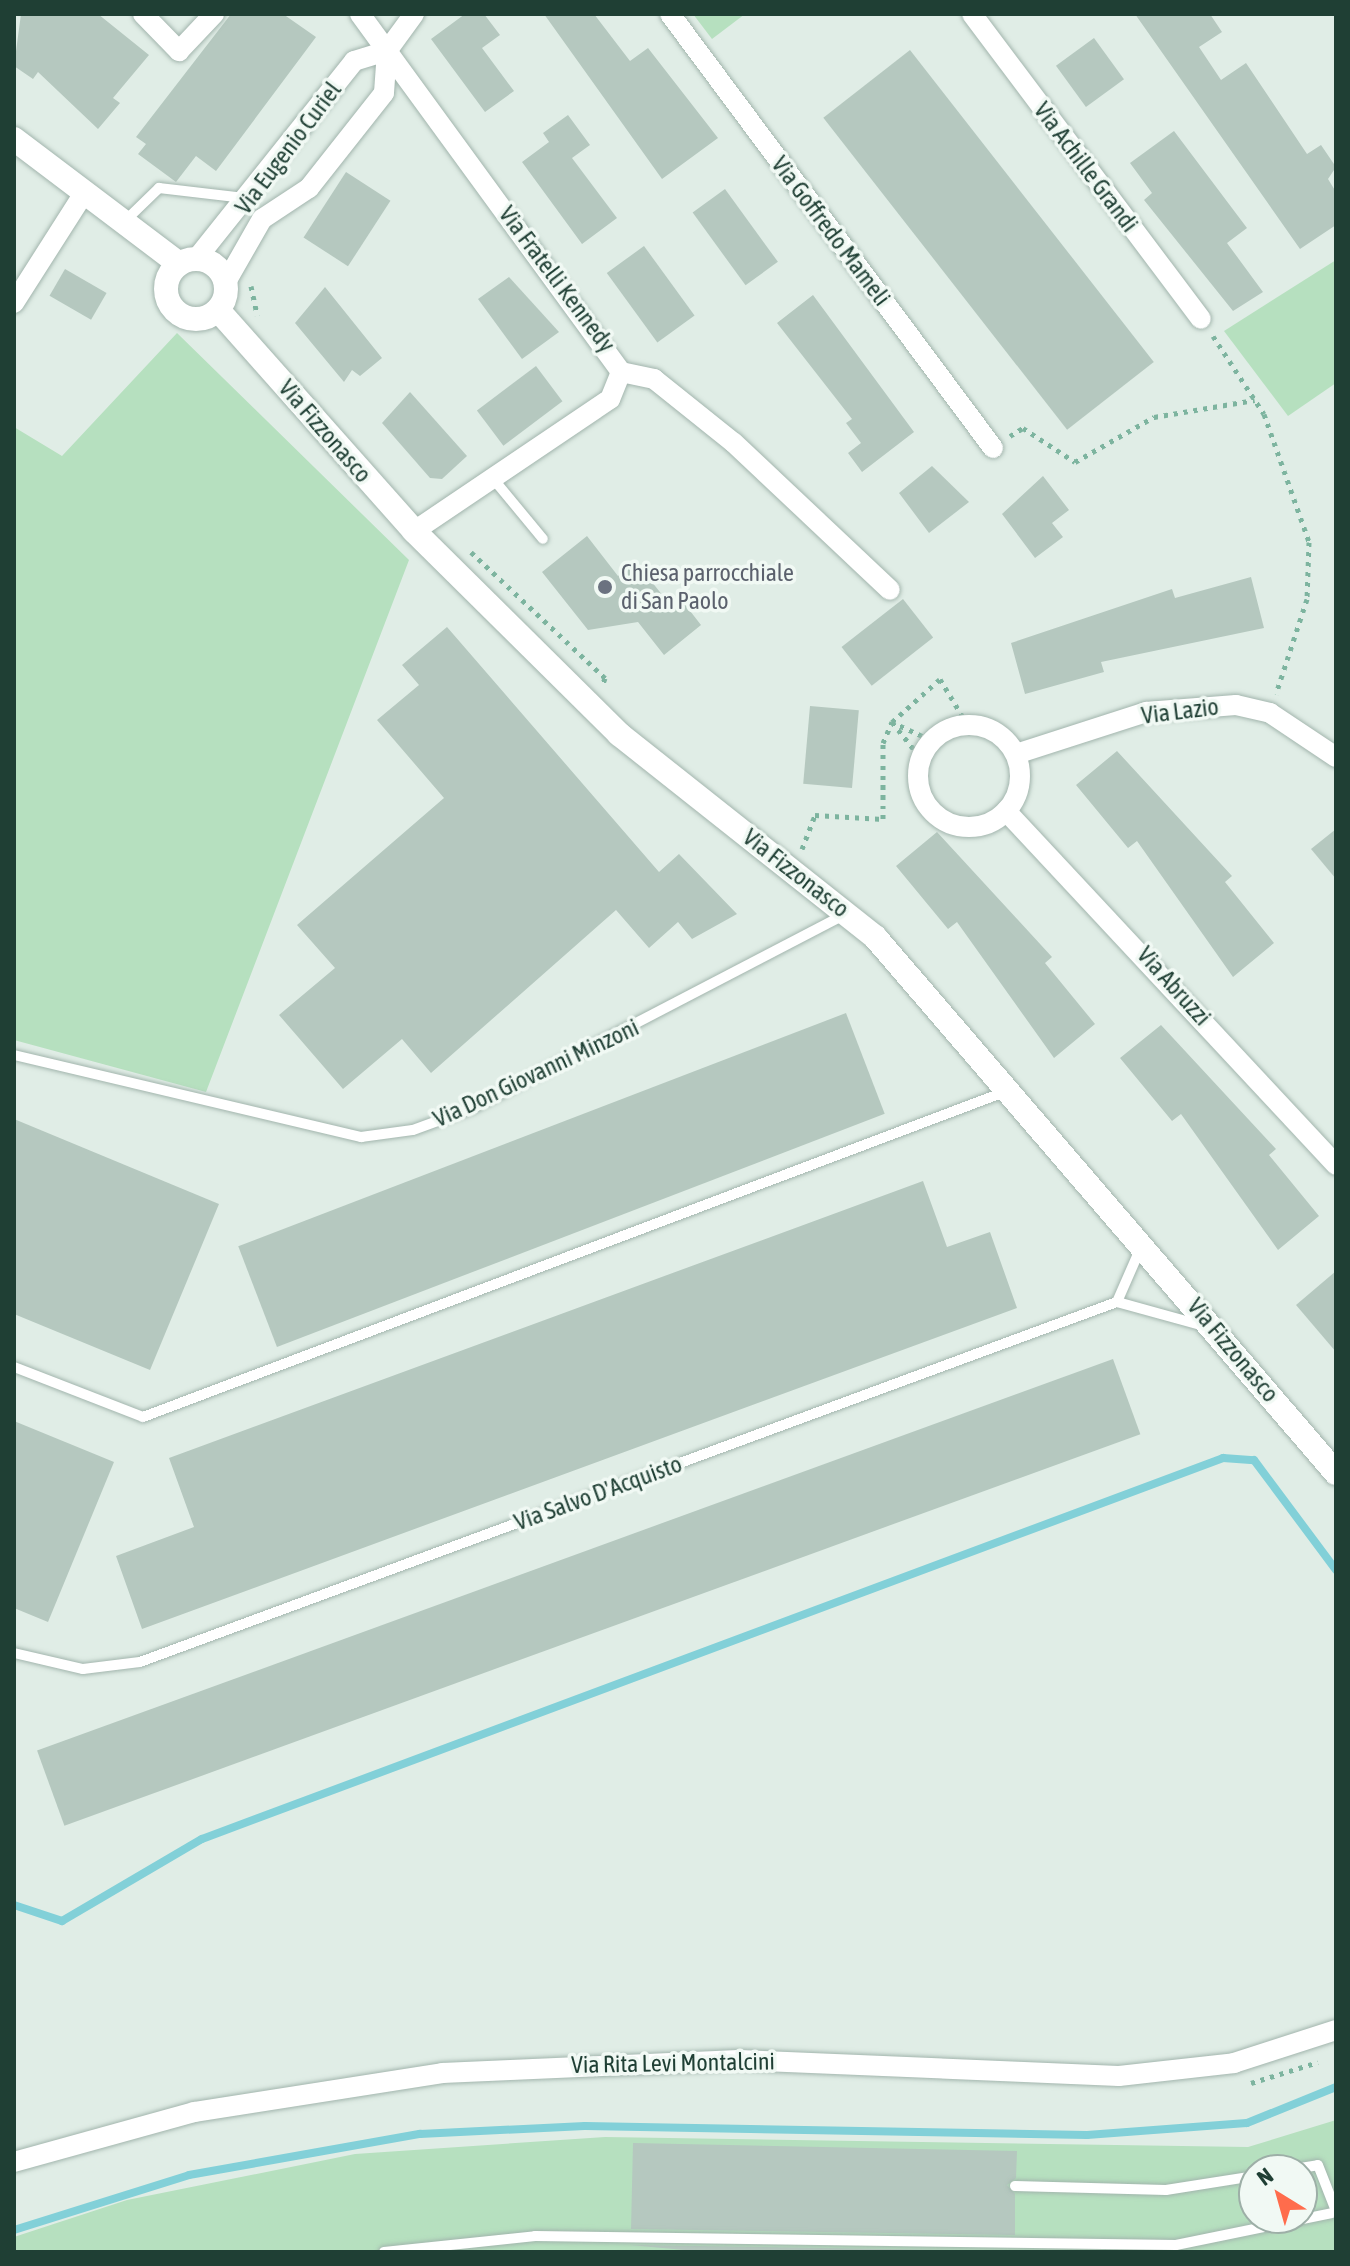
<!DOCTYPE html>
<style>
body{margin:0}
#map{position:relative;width:1350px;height:2266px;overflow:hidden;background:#e0ede6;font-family:"Asap Condensed",sans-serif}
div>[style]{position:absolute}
.green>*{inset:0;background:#b6e0bf}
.stream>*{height:8px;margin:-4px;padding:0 4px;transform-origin:4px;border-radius:4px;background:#82d0d8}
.building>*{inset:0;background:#b5c8bf;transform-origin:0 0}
.path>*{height:5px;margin-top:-2.5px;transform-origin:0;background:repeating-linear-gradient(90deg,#7db49f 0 4px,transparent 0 10px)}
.roads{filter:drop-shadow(0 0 2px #a2b5ad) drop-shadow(0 0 2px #a2b5ad)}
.service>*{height:10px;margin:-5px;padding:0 5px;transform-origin:5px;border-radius:5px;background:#fff}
.minor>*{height:20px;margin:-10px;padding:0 10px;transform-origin:10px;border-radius:10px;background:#fff}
.minor>.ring{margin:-10px;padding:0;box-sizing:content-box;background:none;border:20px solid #fff;border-radius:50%}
.secondary>*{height:24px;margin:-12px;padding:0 12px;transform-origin:12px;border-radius:12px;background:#fff}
.secondary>.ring{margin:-12px;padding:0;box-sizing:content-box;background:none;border:24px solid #fff;border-radius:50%}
.dots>*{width:22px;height:22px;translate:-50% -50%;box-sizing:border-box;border:4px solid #f1f9f4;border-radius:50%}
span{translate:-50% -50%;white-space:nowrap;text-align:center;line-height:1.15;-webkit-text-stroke:7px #f1f9f4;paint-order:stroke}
.street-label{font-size:24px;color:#1f3f34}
.worship-label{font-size:24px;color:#5b616d}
.left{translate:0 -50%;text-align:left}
.frame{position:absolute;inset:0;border:16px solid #1f3f34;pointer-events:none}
.north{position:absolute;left:1238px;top:2154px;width:80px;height:80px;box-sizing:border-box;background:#f1f9f4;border:2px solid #9dafa7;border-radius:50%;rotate:323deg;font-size:22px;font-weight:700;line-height:32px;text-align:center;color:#1f3f34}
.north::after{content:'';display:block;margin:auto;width:28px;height:36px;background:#ff6c4c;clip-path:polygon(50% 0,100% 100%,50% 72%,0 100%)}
</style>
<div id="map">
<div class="green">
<i style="clip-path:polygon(693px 14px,745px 14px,712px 39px)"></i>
<i style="clip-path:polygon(1336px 260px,1336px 383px,1288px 416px,1224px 331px)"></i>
<i style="clip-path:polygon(177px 333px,409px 560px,206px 1092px,14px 1040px,14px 427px,62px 456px)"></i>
<i style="clip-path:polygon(evenodd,1336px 2120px,1336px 2252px,14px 2252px,14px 2237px,127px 2200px,355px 2154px,605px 2137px,1248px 2147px,1336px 2120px,1254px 2170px,1302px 2170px,1302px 2218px,1254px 2218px,1254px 2170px)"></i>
</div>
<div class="stream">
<i style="left:14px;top:1905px;width:51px;rotate:18.4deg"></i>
<i style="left:62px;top:1921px;width:162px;rotate:-30.4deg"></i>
<i style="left:202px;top:1839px;width:1090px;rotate:-20.46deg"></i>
<i style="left:1223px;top:1458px;width:31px;rotate:4deg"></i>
<i style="left:1254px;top:1460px;width:137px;rotate:53.3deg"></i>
<i style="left:14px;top:2230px;width:183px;rotate:-17.4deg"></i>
<i style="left:189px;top:2175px;width:235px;rotate:-10.1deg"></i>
<i style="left:420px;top:2134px;width:165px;rotate:-2.8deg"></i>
<i style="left:585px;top:2126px;width:502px;rotate:1.03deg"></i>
<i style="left:1087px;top:2135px;width:160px;rotate:-4.3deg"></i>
<i style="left:1247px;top:2123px;width:96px;rotate:-22deg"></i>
</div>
<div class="building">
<i style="clip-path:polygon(21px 14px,98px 14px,149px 55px,113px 98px,120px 103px,98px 129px,38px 72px,33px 79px,14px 66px)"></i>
<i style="clip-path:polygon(231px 14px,283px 14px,316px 37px,216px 171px,196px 156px,176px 182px,138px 154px,146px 144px,136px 137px)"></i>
<i style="clip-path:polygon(465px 14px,484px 14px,500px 35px,482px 48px,514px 91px,485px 112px,431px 39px)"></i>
<i style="clip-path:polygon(544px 14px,594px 14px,630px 61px,648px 48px,718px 138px,662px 179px)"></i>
<i style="clip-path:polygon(1135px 14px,1210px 14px,1222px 32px,1199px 47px,1221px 80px,1246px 63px,1307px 154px,1321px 145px,1336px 167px,1328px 179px,1336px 192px,1336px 225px,1300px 249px)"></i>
<i style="left:1094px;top:38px;width:51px;height:47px;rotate:54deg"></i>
<i style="left:910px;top:50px;width:396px;height:110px;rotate:52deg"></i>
<i style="clip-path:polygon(568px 115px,590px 145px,572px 158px,617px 218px,582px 244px,522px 162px,549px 142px,543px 133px)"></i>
<i style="clip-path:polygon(1174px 131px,1247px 228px,1227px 243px,1263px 292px,1233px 311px,1144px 200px,1152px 193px,1130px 163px)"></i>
<i style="left:346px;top:172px;width:53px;height:78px;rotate:33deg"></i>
<i style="left:725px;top:189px;width:90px;height:40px;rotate:54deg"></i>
<i style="left:644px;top:246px;width:86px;height:46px;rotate:54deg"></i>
<i style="left:65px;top:269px;width:48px;height:31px;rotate:30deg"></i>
<i style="clip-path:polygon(509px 277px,559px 332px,522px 359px,478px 299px)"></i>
<i style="clip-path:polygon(325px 287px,382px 358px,360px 376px,352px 370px,344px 382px,295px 323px)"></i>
<i style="clip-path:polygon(813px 295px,914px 432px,862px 472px,848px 453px,861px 443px,846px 423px,852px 419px,777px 323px)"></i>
<i style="left:536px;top:366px;width:44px;height:74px;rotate:53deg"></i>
<i style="clip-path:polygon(410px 392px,467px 456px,442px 479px,430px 478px,382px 423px)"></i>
<i style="clip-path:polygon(932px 466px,969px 502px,929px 533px,899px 493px)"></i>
<i style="clip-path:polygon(1043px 476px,1069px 510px,1052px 523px,1063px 537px,1035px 558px,1002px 514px)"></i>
<i style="clip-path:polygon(587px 536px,618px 576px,636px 562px,671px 606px,680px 598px,701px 625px,664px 655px,638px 622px,588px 630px,542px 572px)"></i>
<i style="clip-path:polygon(1251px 577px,1264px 628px,1101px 662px,1104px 672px,1025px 694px,1011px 643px,1172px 589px,1175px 598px)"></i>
<i style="left:903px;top:599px;width:49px;height:78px;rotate:52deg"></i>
<i style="clip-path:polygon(447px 627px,659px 872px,679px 854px,737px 914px,692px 939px,678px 922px,649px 948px,616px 910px,431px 1073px,402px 1039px,343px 1089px,279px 1015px,335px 968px,297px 925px,444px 798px,377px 720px,419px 685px,402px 665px)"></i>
<i style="left:810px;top:706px;width:49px;height:78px;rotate:5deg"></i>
<i style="clip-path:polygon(1117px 751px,1232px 876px,1225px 882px,1274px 943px,1233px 977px,1137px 841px,1128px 848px,1076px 785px)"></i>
<i style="clip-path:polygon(1336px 829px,1336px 879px,1311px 849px)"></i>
<i style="clip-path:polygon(937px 832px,1052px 957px,1045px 963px,1095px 1024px,1054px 1058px,957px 922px,948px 929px,896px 866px)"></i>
<i style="left:846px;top:1013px;width:108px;height:651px;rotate:69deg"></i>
<i style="clip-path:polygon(1161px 1025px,1276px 1149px,1269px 1155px,1319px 1216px,1278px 1250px,1181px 1114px,1172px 1121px,1120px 1058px)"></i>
<i style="clip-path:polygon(14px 1119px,219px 1204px,150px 1370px,14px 1314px)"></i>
<i style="clip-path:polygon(923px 1181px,947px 1247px,990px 1232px,1017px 1308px,142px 1629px,116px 1556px,194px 1527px,169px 1458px)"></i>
<i style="clip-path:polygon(1336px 1271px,1336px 1352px,1296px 1305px)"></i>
<i style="left:1113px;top:1359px;width:80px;height:1145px;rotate:70deg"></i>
<i style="clip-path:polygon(14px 1421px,114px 1462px,48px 1622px,14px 1608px)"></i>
<i style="clip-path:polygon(633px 2143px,1017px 2151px,1016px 2178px,1007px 2185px,1015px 2194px,1015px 2235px,631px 2229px)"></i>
<i style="clip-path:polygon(630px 2245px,1014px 2251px,706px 2252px)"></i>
</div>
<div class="path">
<i style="left:251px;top:286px;width:30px;rotate:78deg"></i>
<i style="left:1213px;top:336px;width:93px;rotate:56.8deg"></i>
<i style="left:1264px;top:414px;width:136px;rotate:70.6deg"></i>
<i style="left:1309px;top:542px;width:57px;rotate:92deg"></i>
<i style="left:1307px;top:599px;width:100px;rotate:108.1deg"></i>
<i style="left:1010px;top:436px;width:15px;rotate:-32deg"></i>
<i style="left:1023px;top:428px;width:62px;rotate:33.2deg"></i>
<i style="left:1075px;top:462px;width:91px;rotate:-29.7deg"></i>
<i style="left:1154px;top:417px;width:102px;rotate:-9.6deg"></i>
<i style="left:471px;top:552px;width:184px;rotate:43.2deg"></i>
<i style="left:605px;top:678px;width:9px;rotate:111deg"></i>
<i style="left:931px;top:740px;width:43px;rotate:-155.2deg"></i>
<i style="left:892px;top:722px;width:64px;rotate:-41.9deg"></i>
<i style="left:940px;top:679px;width:52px;rotate:59deg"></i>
<i style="left:802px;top:849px;width:36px;rotate:-69deg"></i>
<i style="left:815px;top:815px;width:68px;rotate:3.4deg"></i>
<i style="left:883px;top:819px;width:76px;rotate:-90deg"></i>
<i style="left:883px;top:743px;width:23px;rotate:-67deg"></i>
<i style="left:892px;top:722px;width:45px;rotate:51.3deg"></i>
<i style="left:1251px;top:2083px;width:70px;rotate:-17.4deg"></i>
</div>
<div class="roads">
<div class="service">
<i style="left:124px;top:222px;width:49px;rotate:-44.2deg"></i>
<i style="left:159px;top:188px;width:86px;rotate:6.7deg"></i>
<i style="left:495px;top:481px;width:75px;rotate:50.4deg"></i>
<i style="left:14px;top:1055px;width:357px;rotate:13.3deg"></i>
<i style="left:361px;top:1137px;width:52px;rotate:-7.7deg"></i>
<i style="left:413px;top:1130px;width:64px;rotate:-20.1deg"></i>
<i style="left:473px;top:1108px;width:420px;rotate:-27.5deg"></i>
<i style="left:1117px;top:1302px;width:90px;rotate:15.4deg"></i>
<i style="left:14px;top:1367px;width:138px;rotate:21.2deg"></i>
<i style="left:143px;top:1417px;width:923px;rotate:-20.67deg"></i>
<i style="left:14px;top:1653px;width:71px;rotate:13.1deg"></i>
<i style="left:83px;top:1669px;width:57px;rotate:-7deg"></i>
<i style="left:140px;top:1662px;width:1041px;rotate:-20.23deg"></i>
<i style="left:1117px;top:1302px;width:60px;rotate:-66.4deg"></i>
<i style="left:1288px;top:2170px;width:30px;rotate:-9deg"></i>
<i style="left:1318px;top:2165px;width:49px;rotate:68.6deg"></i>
<i style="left:1015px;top:2186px;width:151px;rotate:1.5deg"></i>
<i style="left:1166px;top:2190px;width:89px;rotate:-9deg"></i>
<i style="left:384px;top:2252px;width:152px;rotate:-6deg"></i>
<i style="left:535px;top:2236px;width:641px;rotate:0.8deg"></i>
<i style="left:1176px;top:2245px;width:159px;rotate:-11.6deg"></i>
</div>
<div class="minor">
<i style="left:143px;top:14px;width:52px;rotate:45.8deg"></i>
<i style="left:179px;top:51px;width:51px;rotate:-46.6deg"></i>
<i style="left:360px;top:14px;width:443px;rotate:53.9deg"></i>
<i style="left:621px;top:372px;width:29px;rotate:112deg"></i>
<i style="left:610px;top:399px;width:236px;rotate:146deg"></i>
<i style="left:670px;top:14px;width:541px;rotate:53.34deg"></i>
<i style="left:972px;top:14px;width:381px;rotate:53.1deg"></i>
<i style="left:387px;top:51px;width:46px;rotate:-53.9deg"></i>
<i style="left:197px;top:258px;width:252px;rotate:-51.4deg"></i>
<i style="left:354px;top:61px;width:34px;rotate:-17deg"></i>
<i style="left:387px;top:51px;width:42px;rotate:94.1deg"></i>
<i style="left:384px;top:93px;width:121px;rotate:128.3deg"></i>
<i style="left:309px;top:188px;width:56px;rotate:146.6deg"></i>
<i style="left:262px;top:219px;width:73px;rotate:119.7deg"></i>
<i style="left:14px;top:303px;width:130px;rotate:-57.5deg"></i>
<i style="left:621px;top:372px;width:34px;rotate:12deg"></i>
<i style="left:654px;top:379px;width:102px;rotate:38.7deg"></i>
<i style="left:734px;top:443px;width:214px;rotate:43.3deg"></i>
<i class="ring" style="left:918px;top:725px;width:82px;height:82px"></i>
<i style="left:1016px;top:754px;width:137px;rotate:-17.9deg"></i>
<i style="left:1146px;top:712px;width:90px;rotate:-4.4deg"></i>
<i style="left:1236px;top:705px;width:35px;rotate:13deg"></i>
<i style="left:1270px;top:713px;width:79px;rotate:33.7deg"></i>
<i style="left:1006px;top:811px;width:484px;rotate:47deg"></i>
<i style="left:14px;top:2162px;width:187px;rotate:-15.5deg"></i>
<i style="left:194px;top:2112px;width:251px;rotate:-8.9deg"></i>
<i style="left:442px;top:2073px;width:297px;rotate:-2.5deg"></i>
<i style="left:739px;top:2060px;width:380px;rotate:2.4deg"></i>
<i style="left:1119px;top:2076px;width:116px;rotate:-6.4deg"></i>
<i style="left:1234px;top:2063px;width:107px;rotate:-17.9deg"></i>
</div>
<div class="secondary">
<i style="left:14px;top:139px;width:207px;rotate:37.1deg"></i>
<i class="ring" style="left:166px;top:259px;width:36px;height:36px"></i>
<i style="left:218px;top:310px;width:295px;rotate:48.4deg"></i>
<i style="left:414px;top:531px;width:289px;rotate:44.7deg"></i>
<i style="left:619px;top:734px;width:327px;rotate:38.4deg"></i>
<i style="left:875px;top:937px;width:707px;rotate:49.3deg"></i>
</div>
</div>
<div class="dots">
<i style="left:605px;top:587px;background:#6b7280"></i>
</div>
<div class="street-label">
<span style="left:288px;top:148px;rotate:-53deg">Via Eugenio Curiel</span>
<span style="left:1086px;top:167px;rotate:53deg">Via Achille Grandi</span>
<span style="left:831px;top:231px;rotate:53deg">Via Goffredo Mameli</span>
<span style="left:557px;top:279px;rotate:53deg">Via Fratelli Kennedy</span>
<span style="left:325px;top:431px;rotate:49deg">Via Fizzonasco</span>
<span style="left:1180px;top:711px;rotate:-7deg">Via Lazio</span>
<span style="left:796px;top:873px;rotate:38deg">Via Fizzonasco</span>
<span style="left:1174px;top:986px;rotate:48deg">Via Abruzzi</span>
<span style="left:536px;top:1073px;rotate:-25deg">Via Don Giovanni Minzoni</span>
<span style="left:1233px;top:1350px;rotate:50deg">Via Fizzonasco</span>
<span style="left:598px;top:1493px;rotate:-20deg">Via Salvo D'Acquisto</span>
<span style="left:673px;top:2063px;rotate:-1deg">Via Rita Levi Montalcini</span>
</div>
<div class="worship-label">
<span class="left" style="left:621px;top:587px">Chiesa parrocchiale<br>di San Paolo</span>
</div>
<div class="frame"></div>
<div class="north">N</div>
</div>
